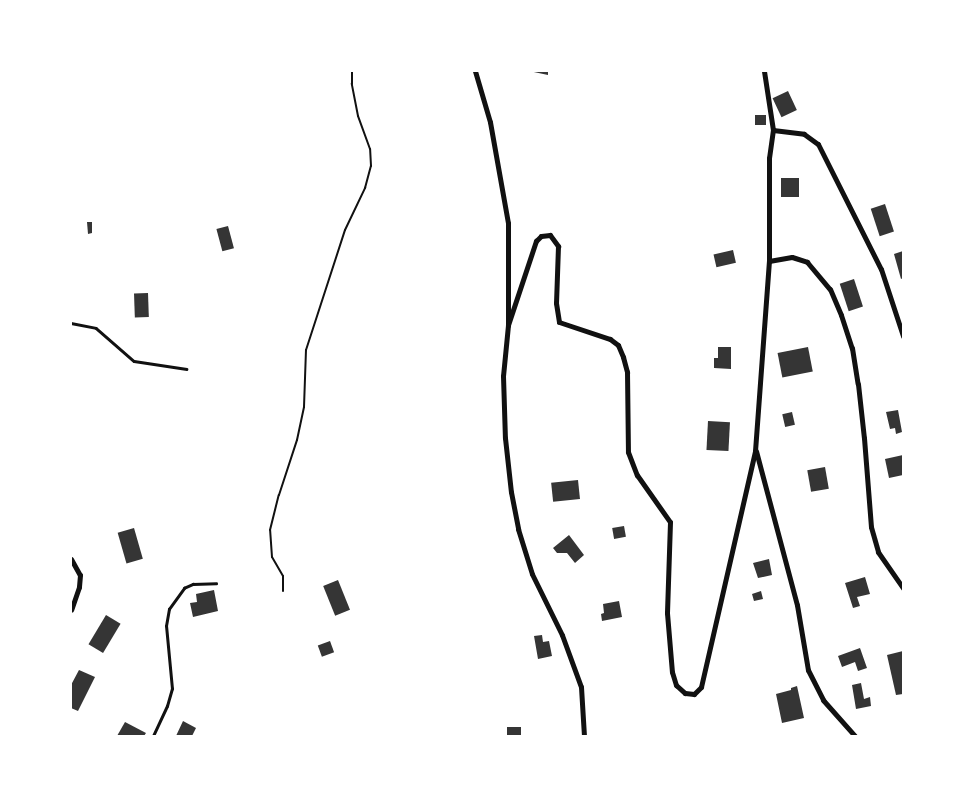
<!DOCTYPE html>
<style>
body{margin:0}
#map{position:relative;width:974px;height:807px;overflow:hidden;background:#fff;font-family:Roboto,sans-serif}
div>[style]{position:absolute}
.building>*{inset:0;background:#353535;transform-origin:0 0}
.path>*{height:2px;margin:-1px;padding:0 1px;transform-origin:1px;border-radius:1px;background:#111}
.service>*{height:2.5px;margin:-1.25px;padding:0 1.25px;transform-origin:1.25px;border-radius:1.25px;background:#111}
.minor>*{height:5px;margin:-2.5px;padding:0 2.5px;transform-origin:2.5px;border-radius:2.5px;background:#111}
span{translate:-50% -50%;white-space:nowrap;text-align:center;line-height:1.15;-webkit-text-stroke:4.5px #fff;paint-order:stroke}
.frame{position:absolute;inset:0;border:72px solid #fff;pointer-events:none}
</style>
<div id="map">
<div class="building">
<i style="clip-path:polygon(529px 71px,548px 71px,548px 75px)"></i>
<i style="left:788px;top:91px;width:21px;height:17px;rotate:65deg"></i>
<i style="left:755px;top:115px;width:11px;height:10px"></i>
<i style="left:781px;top:178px;width:18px;height:19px"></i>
<i style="left:885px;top:204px;width:29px;height:15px;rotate:72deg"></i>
<i style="clip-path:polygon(87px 222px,92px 222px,92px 233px,88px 234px)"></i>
<i style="left:228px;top:226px;width:23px;height:12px;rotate:75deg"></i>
<i style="left:733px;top:250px;width:13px;height:20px;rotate:77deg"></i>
<i style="clip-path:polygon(903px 251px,903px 278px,901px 279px,894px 254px)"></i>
<i style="left:854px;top:279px;width:29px;height:15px;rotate:72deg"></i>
<i style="left:148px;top:293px;width:24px;height:14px;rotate:88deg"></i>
<i style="clip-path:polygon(718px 347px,731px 347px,731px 369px,714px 368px,714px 358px,718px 358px)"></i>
<i style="left:808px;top:347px;width:25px;height:31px;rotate:79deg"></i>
<i style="clip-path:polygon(898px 410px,902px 432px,896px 434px,895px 428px,890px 429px,886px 412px)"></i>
<i style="left:792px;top:412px;width:13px;height:10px;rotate:77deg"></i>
<i style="left:708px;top:421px;width:22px;height:29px;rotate:3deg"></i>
<i style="clip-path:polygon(903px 455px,903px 475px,889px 478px,885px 459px)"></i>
<i style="left:825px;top:467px;width:22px;height:18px;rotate:80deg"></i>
<i style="left:578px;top:480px;width:19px;height:27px;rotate:84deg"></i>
<i style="left:624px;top:526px;width:11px;height:12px;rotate:80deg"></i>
<i style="left:134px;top:528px;width:32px;height:17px;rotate:74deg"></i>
<i style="clip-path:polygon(569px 535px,584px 555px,575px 563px,567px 553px,557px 553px,553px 548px)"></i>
<i style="clip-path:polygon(769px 559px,772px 575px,758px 578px,753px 563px)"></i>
<i style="clip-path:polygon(865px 577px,870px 594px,857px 597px,860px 606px,853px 608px,845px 583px)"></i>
<i style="left:338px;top:580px;width:32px;height:16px;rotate:68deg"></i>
<i style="clip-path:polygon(214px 590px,218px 611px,193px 617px,190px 603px,197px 602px,196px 594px)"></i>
<i style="clip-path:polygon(761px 591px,763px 599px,754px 601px,752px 594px)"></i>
<i style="clip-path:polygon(619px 601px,622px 617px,602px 621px,601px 614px,604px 613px,603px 604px)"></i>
<i style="left:106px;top:615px;width:17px;height:34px;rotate:31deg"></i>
<i style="clip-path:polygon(542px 635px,543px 642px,549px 641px,552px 656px,538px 659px,534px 636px)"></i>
<i style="left:330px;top:641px;width:12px;height:13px;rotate:70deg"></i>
<i style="clip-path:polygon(860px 648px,867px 668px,858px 671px,855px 662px,842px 667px,838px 656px)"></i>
<i style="clip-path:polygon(903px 651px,903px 694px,896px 695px,887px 655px)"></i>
<i style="clip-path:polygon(79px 670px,95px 677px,78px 711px,71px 708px,71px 685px)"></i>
<i style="clip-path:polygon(861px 683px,864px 699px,870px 697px,871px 706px,856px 709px,852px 685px)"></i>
<i style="clip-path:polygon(797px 686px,804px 718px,782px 723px,776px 694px,791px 690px,791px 688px)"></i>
<i style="clip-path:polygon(183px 721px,196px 728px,192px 736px,176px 736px)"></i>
<i style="clip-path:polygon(125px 722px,146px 733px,144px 736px,117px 736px)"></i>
<i style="left:507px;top:727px;width:14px;height:9px"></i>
</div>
<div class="path">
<i style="left:283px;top:591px;width:15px;rotate:-90deg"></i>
<i style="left:283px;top:576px;width:22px;rotate:-120deg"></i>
<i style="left:272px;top:557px;width:27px;rotate:-94deg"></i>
<i style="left:270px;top:530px;width:36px;rotate:-76deg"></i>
<i style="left:279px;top:495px;width:58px;rotate:-71.9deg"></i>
<i style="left:297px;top:440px;width:34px;rotate:-78deg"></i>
<i style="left:304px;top:407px;width:57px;rotate:-88deg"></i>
<i style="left:306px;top:350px;width:126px;rotate:-72deg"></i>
<i style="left:345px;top:230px;width:47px;rotate:-64.5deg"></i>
<i style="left:365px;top:188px;width:23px;rotate:-75deg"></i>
<i style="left:371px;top:166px;width:17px;rotate:-93deg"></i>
<i style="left:370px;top:149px;width:35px;rotate:-110deg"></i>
<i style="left:358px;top:116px;width:33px;rotate:-101deg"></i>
<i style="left:352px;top:84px;width:13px;rotate:-90deg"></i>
</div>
<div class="service">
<i style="left:71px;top:323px;width:25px;rotate:11deg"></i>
<i style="left:96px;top:328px;width:50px;rotate:41deg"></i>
<i style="left:134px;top:361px;width:53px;rotate:8.7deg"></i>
<i style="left:153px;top:736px;width:33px;rotate:-65deg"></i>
<i style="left:167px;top:706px;width:18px;rotate:-74deg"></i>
<i style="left:172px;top:689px;width:63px;rotate:-95.4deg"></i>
<i style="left:166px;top:626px;width:17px;rotate:-80deg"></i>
<i style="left:169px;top:609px;width:26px;rotate:-54deg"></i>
<i style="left:184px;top:588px;width:10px;rotate:-24deg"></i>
<i style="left:193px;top:584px;width:23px;rotate:-2deg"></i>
</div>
<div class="minor">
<i style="left:475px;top:71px;width:53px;rotate:73.6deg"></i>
<i style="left:490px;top:122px;width:103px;rotate:79.9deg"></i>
<i style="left:508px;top:223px;width:102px;rotate:90deg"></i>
<i style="left:508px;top:325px;width:51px;rotate:95.6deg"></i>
<i style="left:503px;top:376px;width:62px;rotate:88.2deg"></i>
<i style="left:505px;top:438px;width:54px;rotate:83.7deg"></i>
<i style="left:511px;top:492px;width:38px;rotate:79deg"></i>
<i style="left:518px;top:529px;width:47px;rotate:72.7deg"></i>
<i style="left:532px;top:574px;width:68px;rotate:63.8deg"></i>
<i style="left:562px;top:635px;width:55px;rotate:69.9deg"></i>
<i style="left:581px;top:687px;width:49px;rotate:86.5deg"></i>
<i style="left:773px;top:130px;width:31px;rotate:7deg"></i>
<i style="left:804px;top:134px;width:17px;rotate:36deg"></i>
<i style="left:818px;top:144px;width:140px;rotate:63.3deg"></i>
<i style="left:881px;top:269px;width:71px;rotate:71.8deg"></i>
<i style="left:769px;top:261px;width:23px;rotate:-10deg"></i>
<i style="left:792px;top:257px;width:16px;rotate:18deg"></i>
<i style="left:807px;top:262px;width:35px;rotate:50deg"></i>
<i style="left:830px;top:289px;width:28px;rotate:67deg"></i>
<i style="left:841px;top:315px;width:35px;rotate:72deg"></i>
<i style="left:852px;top:348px;width:36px;rotate:81deg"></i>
<i style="left:858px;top:384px;width:54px;rotate:83.7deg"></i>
<i style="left:864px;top:438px;width:89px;rotate:85.5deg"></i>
<i style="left:871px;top:527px;width:26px;rotate:74deg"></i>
<i style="left:878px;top:552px;width:44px;rotate:55.2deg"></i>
<i style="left:508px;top:325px;width:89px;rotate:-71.6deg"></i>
<i style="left:536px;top:241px;width:7px;rotate:-45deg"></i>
<i style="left:541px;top:236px;width:9px;rotate:-6deg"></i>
<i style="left:550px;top:235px;width:14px;rotate:54deg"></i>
<i style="left:558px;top:246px;width:57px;rotate:92deg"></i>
<i style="left:556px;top:303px;width:19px;rotate:81deg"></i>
<i style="left:559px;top:322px;width:54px;rotate:18.4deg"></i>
<i style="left:610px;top:339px;width:10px;rotate:37deg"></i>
<i style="left:618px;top:345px;width:13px;rotate:67deg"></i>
<i style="left:623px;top:357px;width:16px;rotate:75deg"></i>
<i style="left:627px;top:372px;width:80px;rotate:89.3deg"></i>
<i style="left:628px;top:452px;width:25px;rotate:69deg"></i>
<i style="left:637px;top:475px;width:57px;rotate:54.9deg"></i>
<i style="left:670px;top:522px;width:91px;rotate:91.9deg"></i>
<i style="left:667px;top:613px;width:59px;rotate:85.2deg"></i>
<i style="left:672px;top:672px;width:14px;rotate:73deg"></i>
<i style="left:676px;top:685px;width:12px;rotate:42deg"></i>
<i style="left:685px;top:693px;width:9px;rotate:6deg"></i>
<i style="left:694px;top:694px;width:10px;rotate:-45deg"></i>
<i style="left:701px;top:687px;width:242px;rotate:-77.1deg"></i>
<i style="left:755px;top:451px;width:191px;rotate:-85.8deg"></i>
<i style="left:769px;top:261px;width:103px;rotate:-90deg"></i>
<i style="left:769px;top:158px;width:28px;rotate:-82deg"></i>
<i style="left:773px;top:130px;width:60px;rotate:-98.7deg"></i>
<i style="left:756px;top:451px;width:159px;rotate:75.1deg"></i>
<i style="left:797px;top:605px;width:66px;rotate:80.4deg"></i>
<i style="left:808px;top:670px;width:34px;rotate:63deg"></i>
<i style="left:823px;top:700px;width:48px;rotate:48.4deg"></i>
<i style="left:71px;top:559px;width:18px;rotate:61deg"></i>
<i style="left:80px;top:575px;width:12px;rotate:95deg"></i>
<i style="left:79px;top:587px;width:24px;rotate:109deg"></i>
</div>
<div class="frame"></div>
</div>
